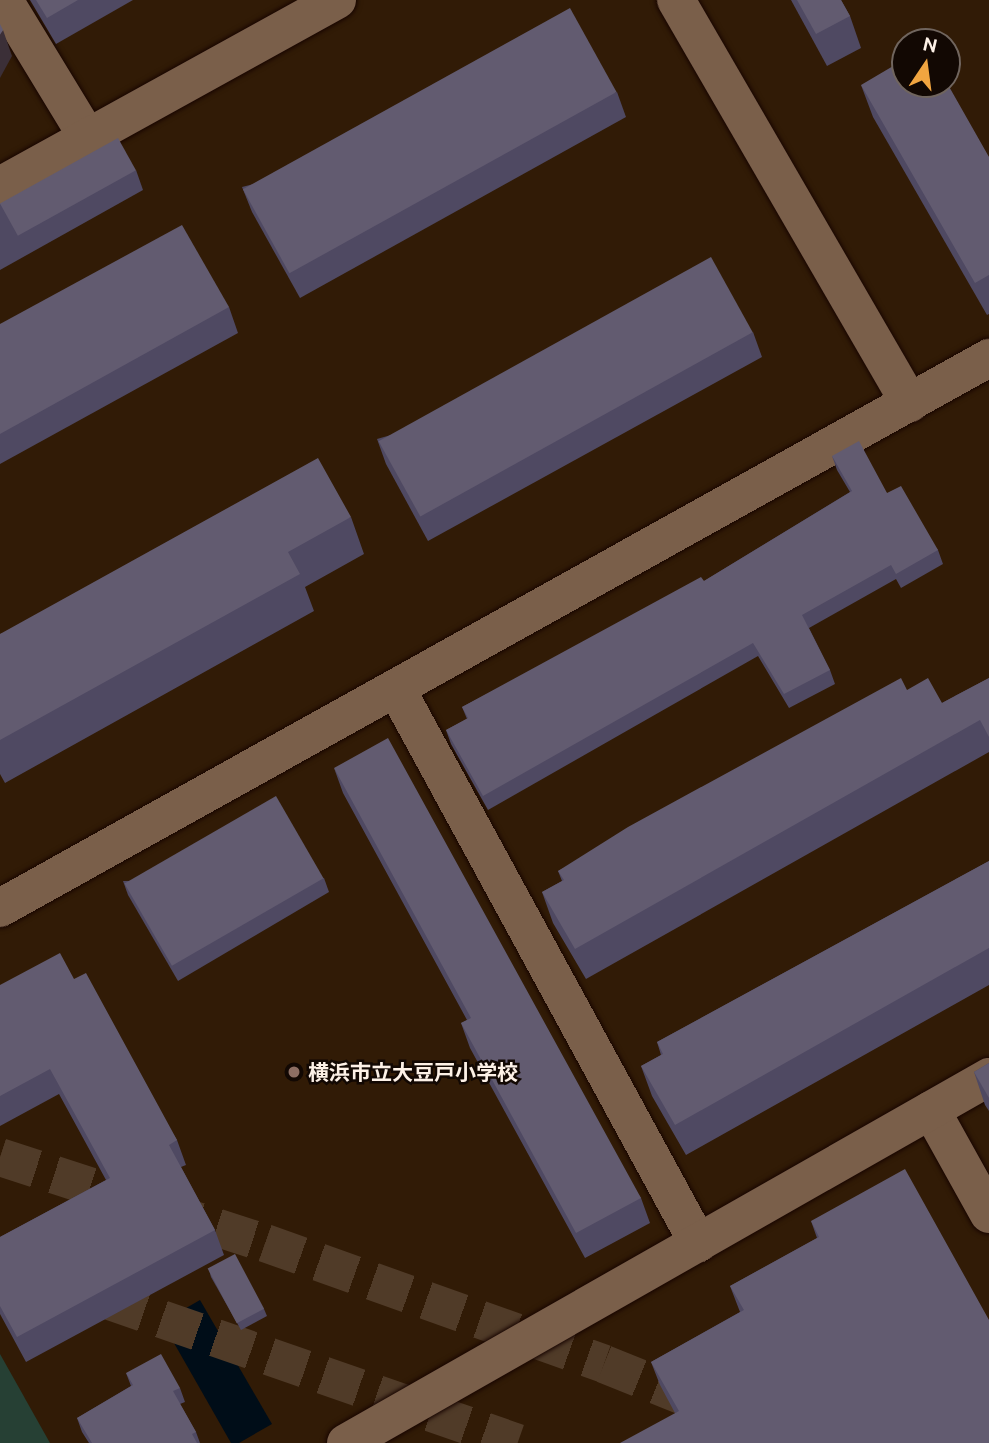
<!DOCTYPE html>
<meta charset="utf-8">
<style>
body{margin:0}
#map{position:relative;width:989px;height:1443px;overflow:hidden;background:#311b06;font-family:Ubuntu,"Noto Sans JP",sans-serif}
div>[style]{position:absolute}
.green>*{inset:0;background:#264034}
.water>*{inset:0;background:#000d18}
.highway-tunnel>*{height:38px;margin-top:-19px;transform-origin:0;background:repeating-linear-gradient(90deg,#503b28 0 38px,transparent 0 57px)}
.roads{filter:drop-shadow(0 0 2px #180500) drop-shadow(0 0 2px #180500)}
.minor>*{height:38px;margin:-19px;padding:0 19px;transform-origin:19px;border-radius:19px;background:#7a5f4a}
.wall>*{inset:0;background:#4f4962}
.shaded-wall>*{inset:0;background:#3b2f37}
.building>*{inset:0;background:#625b70;transform-origin:0 0}
.dots>*{width:19px;height:19px;translate:-50% -50%;box-sizing:border-box;border:4px solid #120803;border-radius:50%}
span{translate:-50% -50%;white-space:nowrap;text-align:center;line-height:1.15;-webkit-text-stroke:5px #120803;paint-order:stroke}
.poi-label{font-size:21px;color:#fdf1e7;font-weight:700}
.left{translate:0 -50%;text-align:left}
.north{position:absolute;left:891px;top:28px;width:70px;height:70px;box-sizing:border-box;background:#120803;border:2px solid #70655e;border-radius:50%;rotate:13deg;font-size:19px;font-weight:700;line-height:28px;text-align:center;color:#fdf1e7}
.north::after{content:'';display:block;margin:auto;width:24px;height:32px;background:#f1a540;clip-path:polygon(50% 0,100% 100%,50% 72%,0 100%)}
</style>
<div id="map">
<div class="green">
<i style="clip-path:polygon(0 1354px,50px 1443px,0 1443px)"></i>
</div>
<div class="water">
<i style="clip-path:polygon(200px 1300px,272px 1424px,239px 1443px,231px 1443px,162px 1322px)"></i>
</div>
<div class="highway-tunnel">
<i style="left:0;top:1157px;width:279px;rotate:18deg"></i>
<i style="left:265px;top:1243px;width:360px;rotate:19.6deg"></i>
<i style="left:604px;top:1364px;width:212px;rotate:21.9deg"></i>
<i style="left:0;top:1263px;width:548px;rotate:19.16deg"></i>
</div>
<div class="roads">
<div class="minor">
<i style="left:4px;top:0;width:162px;rotate:58.7deg"></i>
<i style="left:676px;top:0;width:466px;rotate:59.9deg"></i>
<i style="left:0;top:186px;width:385px;rotate:-28.9deg"></i>
<i style="left:397px;top:690px;width:630px;rotate:61.44deg"></i>
<i style="left:0;top:908px;width:1132px;rotate:-29.08deg"></i>
<i style="left:931px;top:1110px;width:119px;rotate:60.9deg"></i>
<i style="left:346px;top:1443px;width:740px;rotate:-29.65deg"></i>
</div>
</div>
<div class="wall">
<i style="clip-path:polygon(30px 0,133px 0,56px 44px)"></i>
<i style="clip-path:polygon(791px 0,841px 0,850px 16px,861px 48px,827px 66px)"></i>
<i style="clip-path:polygon(861px 85px,989px 157px,989px 314px,987px 315px,873px 117px)"></i>
<i style="clip-path:polygon(617px 92px,626px 117px,300px 298px,252px 212px,242px 187px)"></i>
<i style="clip-path:polygon(136px 170px,143px 190px,0 270px,0 204px)"></i>
<i style="clip-path:polygon(229px 307px,238px 333px,0 464px,0 324px)"></i>
<i style="clip-path:polygon(753px 332px,762px 357px,428px 541px,386px 464px,377px 439px)"></i>
<i style="clip-path:polygon(832px 456px,887px 493px,938px 550px,943px 564px,901px 588px,896px 579px,809px 628px,830px 670px,835px 684px,789px 708px,758px 656px,488px 810px,451px 744px,446px 730px,467px 719px,462px 707px,704px 581px,850px 492px,837px 470px)"></i>
<i style="clip-path:polygon(351px 517px,364px 554px,305px 587px,314px 611px,5px 783px,0 774px,0 634px)"></i>
<i style="clip-path:polygon(989px 678px,989px 752px,586px 979px,553px 923px,542px 892px,562px 881px,558px 871px,907px 690px,942px 703px)"></i>
<i style="clip-path:polygon(334px 768px,641px 1198px,650px 1223px,585px 1258px,470px 1048px,461px 1023px,467px 1020px,343px 793px)"></i>
<i style="clip-path:polygon(989px 861px,989px 985px,686px 1155px,652px 1096px,641px 1066px,661px 1055px,657px 1042px)"></i>
<i style="clip-path:polygon(324px 878px,329px 892px,178px 981px,128px 895px,123px 881px)"></i>
<i style="clip-path:polygon(74px 979px,177px 1140px,186px 1165px,181px 1167px,215px 1230px,224px 1255px,26px 1362px,0 1314px,0 1237px,106px 1180px,59px 1094px,0 1126px,0 985px)"></i>
<i style="clip-path:polygon(989px 1063px,989px 1111px,985px 1105px,974px 1072px)"></i>
<i style="clip-path:polygon(811px 1221px,989px 1320px,675px 1413px,660px 1385px,651px 1362px,740px 1312px,730px 1286px,817px 1238px)"></i>
<i style="clip-path:polygon(209px 1270px,264px 1309px,267px 1316px,241px 1330px,211px 1277px)"></i>
<i style="clip-path:polygon(126px 1373px,180px 1388px,185px 1402px,180px 1404px,196px 1432px,200px 1443px,89px 1443px,82px 1432px,77px 1418px,131px 1386px)"></i>
</div>
<div class="shaded-wall">
<i style="clip-path:polygon(3px 30px,12px 56px,0 78px,0 35px)"></i>
</div>
<div class="building">
<i style="clip-path:polygon(36px 0,78px 0,47px 18px)"></i>
<i style="clip-path:polygon(797px 0,841px 0,850px 16px,816px 34px)"></i>
<i style="left:570px;top:8px;width:96px;height:374px;rotate:61deg"></i>
<i style="clip-path:polygon(0 24px,3px 30px,0 35px)"></i>
<i style="clip-path:polygon(905px 59px,905px 84px,947px 83px,989px 157px,989px 275px,975px 283px,861px 85px)"></i>
<i style="left:118px;top:138px;width:37px;height:135px;rotate:61deg"></i>
<i style="clip-path:polygon(182px 225px,229px 307px,0 434px,0 324px)"></i>
<i style="left:711px;top:257px;width:86px;height:380px;rotate:61deg"></i>
<i style="clip-path:polygon(859px 441px,887px 493px,901px 486px,938px 550px,896px 574px,891px 565px,802px 615px,830px 670px,784px 694px,753px 643px,483px 796px,446px 730px,468px 718px,462px 707px,701px 577px,704px 581px,852px 491px,832px 456px)"></i>
<i style="clip-path:polygon(318px 458px,351px 517px,288px 552px,300px 574px,0 740px,0 634px)"></i>
<i style="clip-path:polygon(901px 678px,907px 690px,928px 678px,942px 703px,989px 678px,989px 737px,980px 720px,575px 949px,542px 892px,564px 880px,558px 871px,628px 827px)"></i>
<i style="clip-path:polygon(388px 738px,641px 1198px,576px 1233px,461px 1023px,471px 1018px,334px 768px)"></i>
<i style="left:276px;top:796px;width:95px;height:175px;rotate:60deg"></i>
<i style="clip-path:polygon(989px 861px,989px 948px,675px 1125px,641px 1066px,663px 1054px,657px 1042px)"></i>
<i style="clip-path:polygon(60px 953px,74px 979px,86px 973px,177px 1140px,169px 1145px,215px 1230px,17px 1337px,0 1306px,0 1237px,110px 1178px,50px 1069px,0 1096px,0 985px)"></i>
<i style="clip-path:polygon(989px 1063px,989px 1098px,974px 1072px)"></i>
<i style="clip-path:polygon(905px 1169px,989px 1320px,989px 1443px,620px 1443px,679px 1411px,651px 1362px,744px 1310px,730px 1286px,819px 1237px,811px 1221px)"></i>
<i style="left:235px;top:1254px;width:62px;height:31px;rotate:62deg"></i>
<i style="clip-path:polygon(161px 1354px,180px 1388px,173px 1391px,196px 1432px,192px 1434px,197px 1443px,92px 1443px,77px 1418px,133px 1385px,126px 1373px)"></i>
</div>
<div class="dots">
<i style="left:294px;top:1072px;background:#8d6e63"></i>
</div>
<div class="poi-label">
<span class="left" style="left:308px;top:1072px">横浜市立大豆戸小学校</span>
</div>
<div class="north">N</div>
</div>
